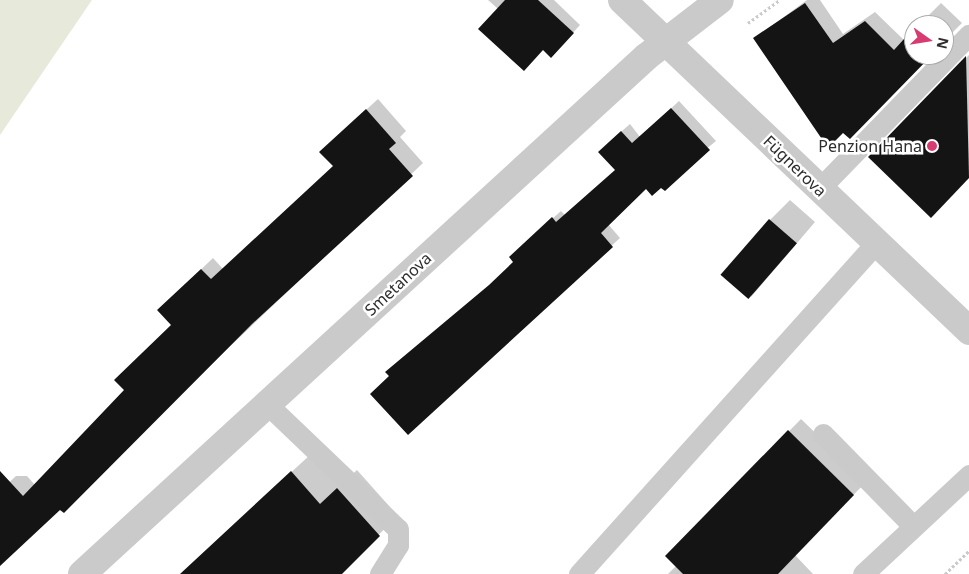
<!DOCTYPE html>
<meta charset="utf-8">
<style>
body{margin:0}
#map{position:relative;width:969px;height:574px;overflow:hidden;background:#fff;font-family:"Noto Sans",sans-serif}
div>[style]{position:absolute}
.green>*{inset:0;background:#e7e9db}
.shadow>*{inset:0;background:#0003}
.building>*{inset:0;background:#141414;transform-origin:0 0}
.path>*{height:3px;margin-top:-1.5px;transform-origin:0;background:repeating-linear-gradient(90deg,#cacaca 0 2.5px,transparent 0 5px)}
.lane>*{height:21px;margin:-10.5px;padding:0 10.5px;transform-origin:10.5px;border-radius:10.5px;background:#cacaca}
.street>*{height:28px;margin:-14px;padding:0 14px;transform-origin:14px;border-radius:14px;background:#cacaca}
.dots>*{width:14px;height:14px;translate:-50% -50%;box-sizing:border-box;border:2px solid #fff;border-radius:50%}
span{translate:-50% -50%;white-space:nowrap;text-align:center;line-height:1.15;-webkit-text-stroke:5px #fff;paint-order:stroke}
.poi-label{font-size:16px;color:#2d2d2d}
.right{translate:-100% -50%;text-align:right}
.street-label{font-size:16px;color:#2d2d2d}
.north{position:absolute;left:904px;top:15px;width:50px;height:50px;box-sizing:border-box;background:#fff;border:1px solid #ababab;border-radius:50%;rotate:103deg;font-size:14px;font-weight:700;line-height:20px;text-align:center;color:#2d2d2d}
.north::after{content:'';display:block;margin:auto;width:18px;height:22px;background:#d73b72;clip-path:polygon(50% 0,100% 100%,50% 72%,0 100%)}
</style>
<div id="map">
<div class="green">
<i style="clip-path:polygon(0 0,92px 0,0 135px)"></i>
</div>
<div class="shadow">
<i style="clip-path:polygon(488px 0,554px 0,580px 25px,559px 48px,543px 49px)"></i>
<i style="clip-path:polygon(807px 0,820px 0,843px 34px,875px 12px,904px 40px,914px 30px,914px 55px,931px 55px,850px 138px,755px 38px)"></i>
<i style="clip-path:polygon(941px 3px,962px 23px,944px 41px,944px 25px,919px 25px)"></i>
<i style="clip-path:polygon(969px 55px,969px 177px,939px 208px,870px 157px)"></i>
<i style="clip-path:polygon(378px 99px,406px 131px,400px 137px,423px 163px,0 565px,0 491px,16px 476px,27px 476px,35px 485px,125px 390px,172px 325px,170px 299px,213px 258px,223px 269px,334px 166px,333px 140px)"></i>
<i style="clip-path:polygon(679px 101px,716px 141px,661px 186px,646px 187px,608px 224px,620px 238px,408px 433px,387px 372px,499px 277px,515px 261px,518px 249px,561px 211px,565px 215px,616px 170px,607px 144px,630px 124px,640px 137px)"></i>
<i style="clip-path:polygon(790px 200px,815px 222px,751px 297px,770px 220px)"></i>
<i style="clip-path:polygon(801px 419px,866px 482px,795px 555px,813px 574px,668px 574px,676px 566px,667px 556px)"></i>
<i style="clip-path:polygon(311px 454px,339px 487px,357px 470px,398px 516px,338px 574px,181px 574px)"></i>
</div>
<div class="building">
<i style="clip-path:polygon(505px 0,538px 0,574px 33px,551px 58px,543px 50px,524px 71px,478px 29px)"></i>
<i style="clip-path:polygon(805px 3px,833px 43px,865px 21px,894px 50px,914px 28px,914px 55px,932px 55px,850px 139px,843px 133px,828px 148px,753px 38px)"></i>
<i style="clip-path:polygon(966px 56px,969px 178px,931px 218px,868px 157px)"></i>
<i style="clip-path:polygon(671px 108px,710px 150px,665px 191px,661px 188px,652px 196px,646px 189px,601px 233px,613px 247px,408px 435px,370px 394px,389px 376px,385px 372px,489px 285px,513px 262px,509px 257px,552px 217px,556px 222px,615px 170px,598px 152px,621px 131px,632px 143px)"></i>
<i style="clip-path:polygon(366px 109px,396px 143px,389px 149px,413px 176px,252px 324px,64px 513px,60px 510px,0 566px,0 471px,23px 496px,124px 390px,114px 380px,171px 325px,157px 310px,201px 269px,211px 279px,333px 166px,319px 152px)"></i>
<i style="left:769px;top:219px;width:37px;height:74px;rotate:41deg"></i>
<i style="clip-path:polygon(788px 430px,854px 495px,778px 574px,683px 574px,665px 556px)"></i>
<i style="clip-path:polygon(291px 471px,320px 504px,337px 488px,380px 536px,342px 574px,180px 574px)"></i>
</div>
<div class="path">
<i style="left:748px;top:23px;width:39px;rotate:-36deg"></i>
<i style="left:945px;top:574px;width:33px;rotate:-44deg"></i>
</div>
<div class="lane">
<i style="left:819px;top:189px;width:215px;rotate:-45.8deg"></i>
<i style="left:267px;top:404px;width:181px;rotate:43.7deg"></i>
<i style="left:398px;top:529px;width:16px;rotate:90deg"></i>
<i style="left:398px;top:545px;width:34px;rotate:122deg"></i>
<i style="left:823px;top:434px;width:127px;rotate:45.6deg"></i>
<i style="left:579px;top:574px;width:443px;rotate:-48.1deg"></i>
<i style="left:863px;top:574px;width:145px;rotate:-43deg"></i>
</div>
<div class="street">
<i style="left:622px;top:0;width:480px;rotate:43.6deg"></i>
<i style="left:82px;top:574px;width:765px;rotate:-42.51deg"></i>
<i style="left:646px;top:57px;width:93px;rotate:-37.6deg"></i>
</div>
<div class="dots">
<i style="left:932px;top:146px;background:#d73b72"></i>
</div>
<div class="poi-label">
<span class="right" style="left:922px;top:146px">Penzion Hana</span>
</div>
<div class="street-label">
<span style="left:795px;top:166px;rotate:44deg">Fügnerova</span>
<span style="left:398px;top:284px;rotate:-43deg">Smetanova</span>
</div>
<div class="north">N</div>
</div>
